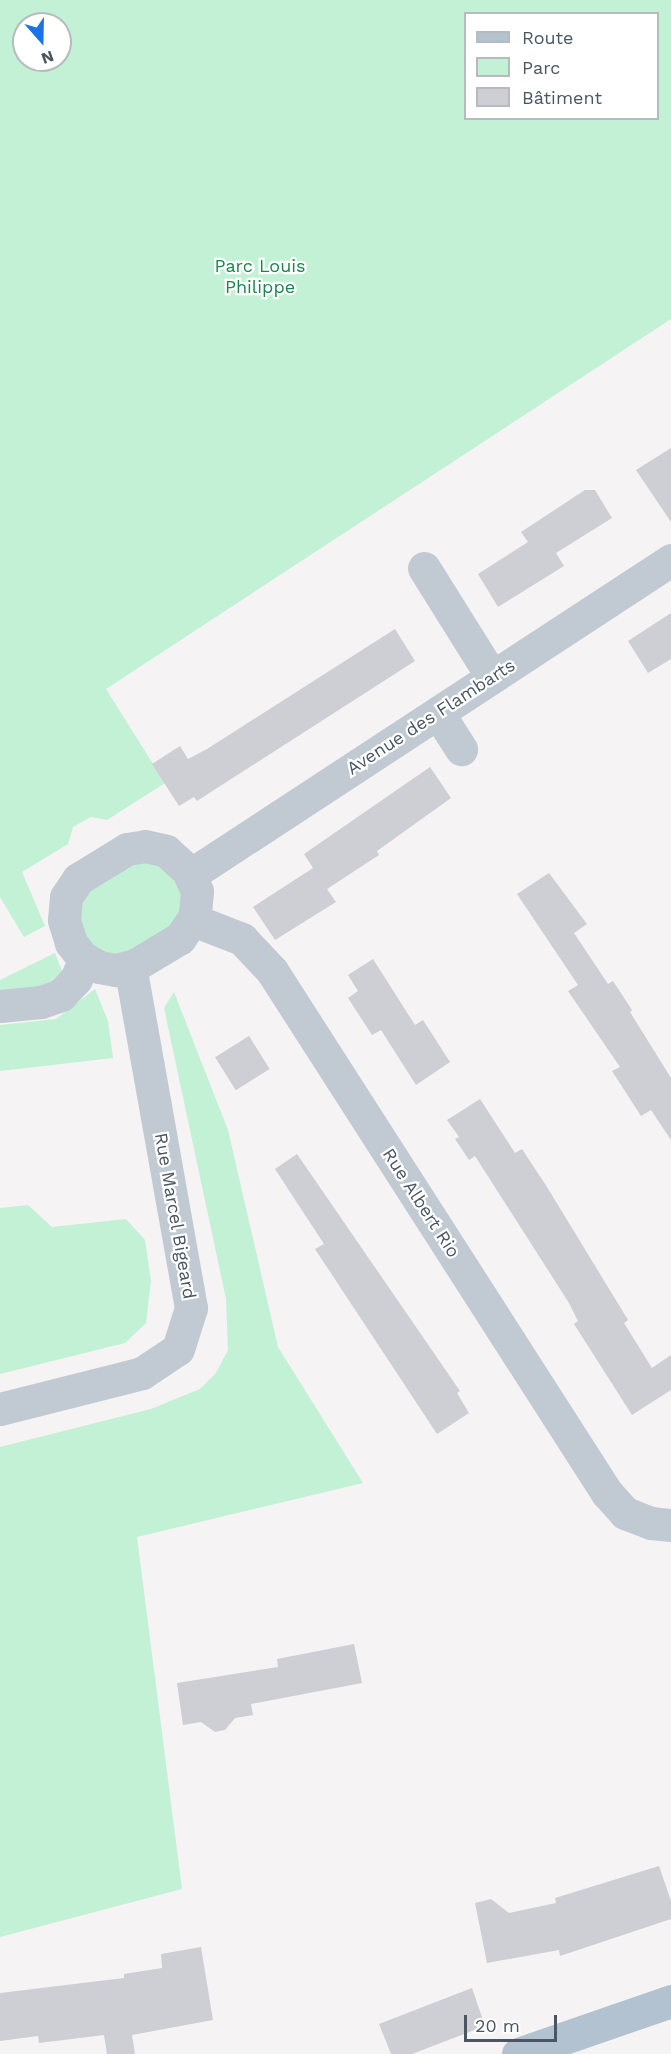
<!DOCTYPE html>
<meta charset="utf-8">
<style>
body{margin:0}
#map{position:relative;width:671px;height:2054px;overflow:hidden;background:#f5f3f3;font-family:"Work Sans",sans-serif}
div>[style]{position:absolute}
.green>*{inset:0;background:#c3f1d5}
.building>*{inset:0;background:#cdcfd5;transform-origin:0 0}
.minor>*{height:33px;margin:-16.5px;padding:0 16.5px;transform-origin:16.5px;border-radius:16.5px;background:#c1cad2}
.major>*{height:33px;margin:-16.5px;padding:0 16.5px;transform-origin:16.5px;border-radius:16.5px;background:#b3c2d1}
span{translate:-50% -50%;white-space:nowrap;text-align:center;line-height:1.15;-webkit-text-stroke:4.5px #fff;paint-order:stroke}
.park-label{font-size:18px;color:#17864f}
.street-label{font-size:18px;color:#4a5661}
.legend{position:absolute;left:464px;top:12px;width:195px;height:108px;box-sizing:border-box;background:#fff;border:2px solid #b7bbc0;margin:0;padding:8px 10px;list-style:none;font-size:18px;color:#4a5661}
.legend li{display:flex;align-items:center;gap:12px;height:30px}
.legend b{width:30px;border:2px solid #b7bbc0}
.north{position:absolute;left:12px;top:12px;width:60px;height:60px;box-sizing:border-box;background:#fff;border:2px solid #b7bbc0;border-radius:50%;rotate:160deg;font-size:16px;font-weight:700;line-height:24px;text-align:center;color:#4a5661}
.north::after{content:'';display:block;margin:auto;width:21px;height:27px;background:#1a73e8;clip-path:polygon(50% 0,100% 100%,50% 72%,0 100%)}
.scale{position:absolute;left:464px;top:2015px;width:93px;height:27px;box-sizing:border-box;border:3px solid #4a5661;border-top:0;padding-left:8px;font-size:18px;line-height:21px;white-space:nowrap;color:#4a5661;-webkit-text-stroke:4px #fff;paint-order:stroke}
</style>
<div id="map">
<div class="green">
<i style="clip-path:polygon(evenodd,0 0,671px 0,671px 319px,106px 689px,165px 783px,107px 820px,91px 817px,73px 827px,68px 844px,22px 872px,45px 926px,24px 937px,0 897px,0 0,466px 14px,658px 14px,658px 118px,466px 118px,466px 14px,0 0,24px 24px,60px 24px,60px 60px,24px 60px,24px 24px)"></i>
<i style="clip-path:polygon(144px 859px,172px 871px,185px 900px,176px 922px,133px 951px,108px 955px,87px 943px,77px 911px,80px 898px,124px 865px)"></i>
<i style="clip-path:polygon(55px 953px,64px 976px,61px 982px,0 999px,0 980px)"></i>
<i style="clip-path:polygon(95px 989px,108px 1021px,113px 1058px,0 1071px,0 1025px,56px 1019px)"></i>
<i style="clip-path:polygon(174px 992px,228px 1130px,278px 1347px,363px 1483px,137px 1537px,182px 1889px,0 1937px,0 1447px,151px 1409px,200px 1389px,216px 1373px,228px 1350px,226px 1299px,164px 1008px)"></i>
<i style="clip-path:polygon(28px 1205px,52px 1227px,126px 1219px,145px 1240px,151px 1281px,146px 1323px,125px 1343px,0 1374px,0 1208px)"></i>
</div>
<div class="building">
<i style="clip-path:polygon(671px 448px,671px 522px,636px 470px)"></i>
<i style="clip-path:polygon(585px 490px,595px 490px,612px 518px,556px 553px,564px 566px,498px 607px,478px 574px,528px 542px,521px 532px)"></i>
<i style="clip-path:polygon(671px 613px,671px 659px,648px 673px,628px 641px)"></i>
<i style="clip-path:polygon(395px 629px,415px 661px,197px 801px,194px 797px,179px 806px,152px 764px,180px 746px,188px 759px,207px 749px)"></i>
<i style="clip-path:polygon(430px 767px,451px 798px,377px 851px,379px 855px,327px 889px,336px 902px,275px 940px,253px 907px,313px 868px,304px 854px)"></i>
<i style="clip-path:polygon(549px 873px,587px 924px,574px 933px,608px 984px,613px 981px,632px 1010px,630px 1012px,671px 1078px,671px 1140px,651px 1110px,641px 1116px,612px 1071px,620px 1067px,568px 991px,578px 985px,517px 894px)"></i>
<i style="clip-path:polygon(373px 959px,415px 1025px,423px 1020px,450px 1062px,416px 1085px,381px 1030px,372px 1035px,348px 998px,358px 991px,348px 975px)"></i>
<i style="left:249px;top:1036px;width:39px;height:40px;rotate:58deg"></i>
<i style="clip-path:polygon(480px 1099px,515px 1153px,522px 1149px,547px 1187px,628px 1320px,624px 1323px,652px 1368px,671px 1355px,671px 1390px,632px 1415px,574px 1324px,578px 1321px,569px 1303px,475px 1156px,469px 1160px,455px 1139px,459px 1137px,447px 1120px)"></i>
<i style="clip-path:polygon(297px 1154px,460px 1391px,457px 1393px,469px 1413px,437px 1434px,315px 1249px,324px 1244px,275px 1169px)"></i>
<i style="clip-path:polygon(354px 1644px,362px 1683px,251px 1704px,253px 1715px,235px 1718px,225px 1730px,215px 1732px,201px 1722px,183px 1725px,177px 1683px,278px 1667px,277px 1659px)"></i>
<i style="clip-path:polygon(659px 1866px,671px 1901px,671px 1919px,560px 1956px,559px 1950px,487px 1963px,475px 1903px,491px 1899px,509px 1913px,556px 1903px,555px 1898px)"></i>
<i style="clip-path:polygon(201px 1947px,213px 2020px,132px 2035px,135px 2054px,107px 2054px,104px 2035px,39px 2043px,38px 2036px,0 2041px,0 1993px,124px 1978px,124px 1974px,162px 1968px,161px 1954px)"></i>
<i style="clip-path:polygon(472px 1988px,485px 2026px,412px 2054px,391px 2054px,379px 2024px)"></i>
</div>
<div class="minor">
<i style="left:424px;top:568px;width:128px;rotate:58deg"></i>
<i style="left:438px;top:713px;width:43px;rotate:57.4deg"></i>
<i style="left:145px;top:846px;width:22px;rotate:13deg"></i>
<i style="left:166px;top:851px;width:30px;rotate:42deg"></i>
<i style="left:188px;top:871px;width:22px;rotate:66deg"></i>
<i style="left:197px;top:891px;width:25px;rotate:95deg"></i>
<i style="left:195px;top:916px;width:27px;rotate:124deg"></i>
<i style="left:180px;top:938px;width:52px;rotate:149deg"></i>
<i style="left:135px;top:965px;width:20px;rotate:165deg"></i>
<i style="left:116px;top:970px;width:17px;rotate:-170deg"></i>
<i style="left:99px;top:967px;width:20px;rotate:-150deg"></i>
<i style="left:82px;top:957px;width:18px;rotate:-128deg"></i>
<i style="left:71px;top:943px;width:24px;rotate:-107deg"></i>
<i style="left:64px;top:920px;width:23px;rotate:-85deg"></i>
<i style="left:66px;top:897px;width:22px;rotate:-56deg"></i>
<i style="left:78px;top:879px;width:57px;rotate:-31.5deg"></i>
<i style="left:127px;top:849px;width:18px;rotate:-9deg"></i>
<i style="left:190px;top:875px;width:575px;rotate:-33.22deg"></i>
<i style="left:193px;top:920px;width:53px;rotate:21.2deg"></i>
<i style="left:242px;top:939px;width:44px;rotate:46.8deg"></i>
<i style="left:272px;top:971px;width:620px;rotate:57.31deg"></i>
<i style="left:607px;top:1493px;width:27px;rotate:48deg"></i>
<i style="left:625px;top:1513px;width:28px;rotate:21deg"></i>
<i style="left:651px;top:1523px;width:20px;rotate:6deg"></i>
<i style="left:0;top:1006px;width:41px;rotate:-5.6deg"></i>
<i style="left:41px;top:1002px;width:21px;rotate:-19deg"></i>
<i style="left:61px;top:995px;width:22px;rotate:-47deg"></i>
<i style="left:76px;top:979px;width:22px;rotate:-66deg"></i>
<i style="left:0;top:1409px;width:146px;rotate:-14.2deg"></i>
<i style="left:142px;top:1373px;width:43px;rotate:-33.7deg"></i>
<i style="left:178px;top:1349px;width:43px;rotate:-72.4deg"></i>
<i style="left:191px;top:1308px;width:346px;rotate:-100.1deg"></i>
</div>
<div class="major">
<i style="left:518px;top:2054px;width:162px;rotate:-19.1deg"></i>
</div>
<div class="park-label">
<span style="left:260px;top:277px">Parc Louis<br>Philippe</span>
</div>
<div class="street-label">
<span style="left:431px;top:717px;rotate:-33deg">Avenue des Flambarts</span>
<span style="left:421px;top:1203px;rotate:57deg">Rue Albert Rio</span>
<span style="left:175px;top:1216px;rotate:80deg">Rue Marcel Bigeard</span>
</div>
<ul class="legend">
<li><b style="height:8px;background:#b3c2d1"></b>Route</li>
<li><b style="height:16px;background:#c3f1d5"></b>Parc</li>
<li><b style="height:16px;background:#cdcfd5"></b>Bâtiment</li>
</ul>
<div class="north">N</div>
<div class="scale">20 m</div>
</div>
